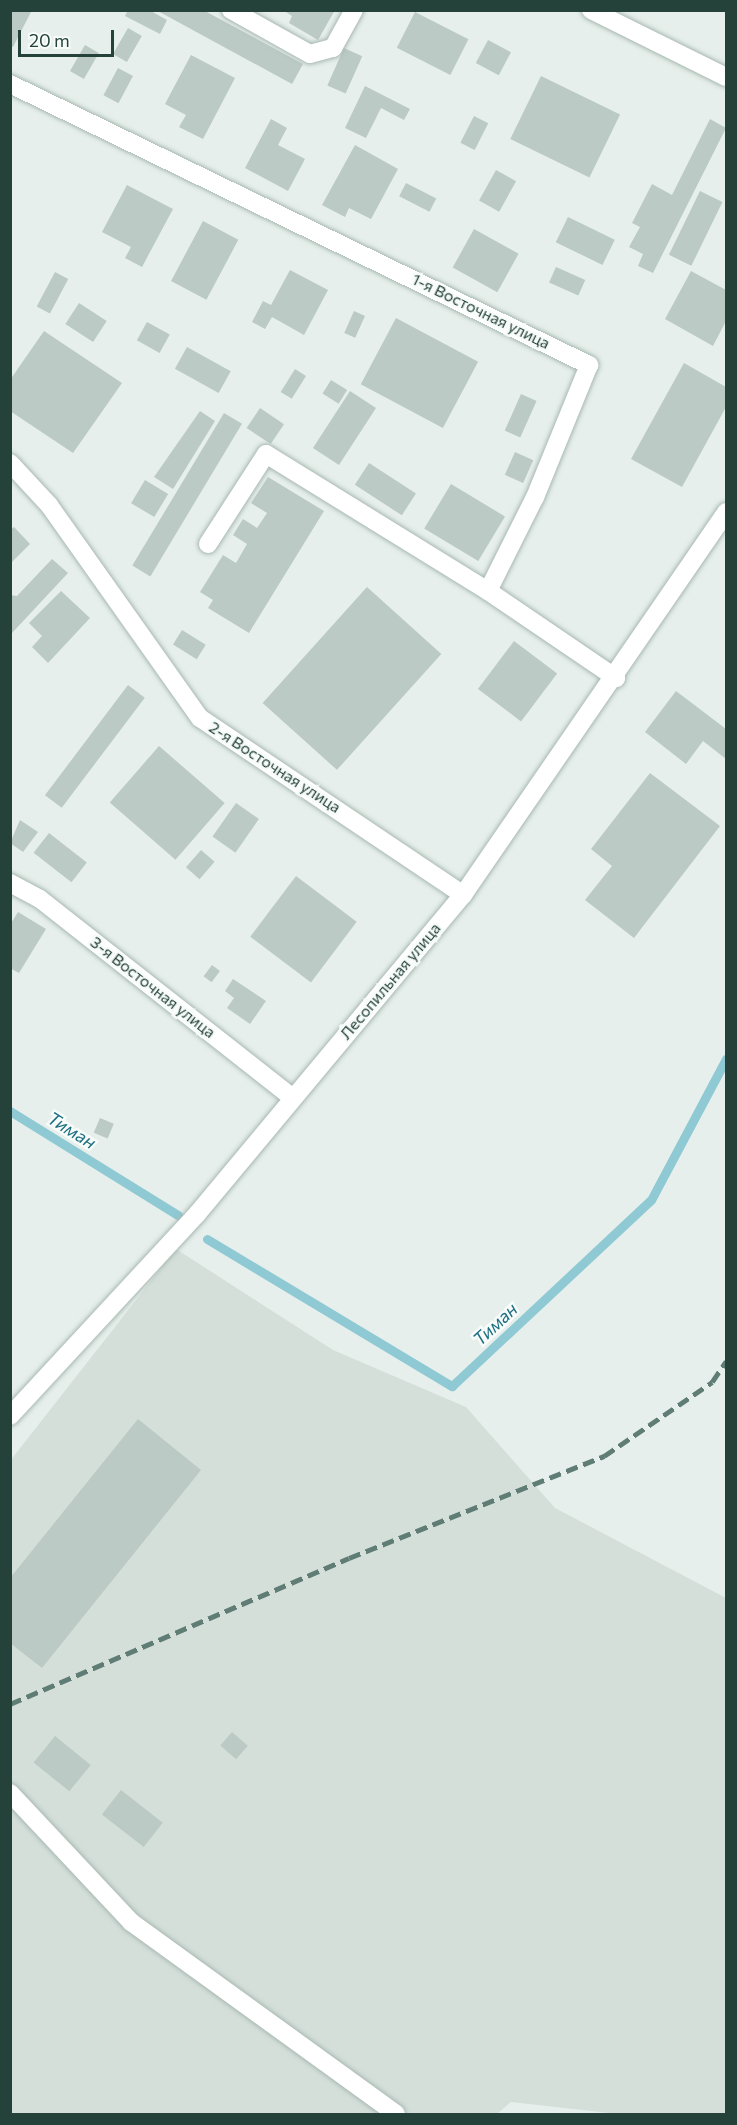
<!DOCTYPE html>
<meta charset="utf-8">
<style>
body{margin:0}
#map{position:relative;width:737px;height:2125px;overflow:hidden;background:#e6efeb;font-family:Commissioner,sans-serif}
div>[style]{position:absolute}
.built>*{inset:0;background:#d4dfda}
.stream>*{height:9px;margin:-4.5px;padding:0 4.5px;transform-origin:4.5px;border-radius:4.5px;background:#8ec9d4}
.building>*{inset:0;background:#bbcac4;transform-origin:0 0}
.roads{filter:drop-shadow(0 0 2px #a8b8b2) drop-shadow(0 0 2px #a8b8b2)}
.minor>*{height:18px;margin:-9px;padding:0 9px;transform-origin:9px;border-radius:9px;background:#fff}
.rail>*{height:4.5px;margin-top:-2.25px;transform-origin:0;background:repeating-linear-gradient(90deg,#5f7d75 0 12px,transparent 0 18px)}
span{translate:-50% -50%;white-space:nowrap;text-align:center;line-height:1.15;-webkit-text-stroke:5px #f7fbf9;paint-order:stroke}
.street-label{font-size:16px;color:#24423a}
.water-label{font-size:18px;color:#1c6f80;font-style:italic}
.frame{position:absolute;inset:0;border:12px solid #24423a;pointer-events:none}
.scale{position:absolute;left:18px;top:30px;width:96px;height:27px;box-sizing:border-box;border:3px solid #24423a;border-top:0;padding-left:8px;font-size:18px;line-height:21px;white-space:nowrap;color:#24423a;-webkit-text-stroke:4px #f7fbf9;paint-order:stroke}
</style>
<div id="map">
<div class="built">
<i style="clip-path:polygon(176px 1249px,333px 1350px,466px 1407px,555px 1508px,726px 1598px,726px 2114px,618px 2114px,511px 2102px,497px 2114px,11px 2114px,10px 1461px)"></i>
</div>
<div class="stream">
<i style="left:10px;top:1111px;width:198px;rotate:31.8deg"></i>
<i style="left:207px;top:1239px;width:286px;rotate:31deg"></i>
<i style="left:452px;top:1386px;width:272px;rotate:-43.1deg"></i>
<i style="left:651px;top:1200px;width:160px;rotate:-62deg"></i>
</div>
<div class="building">
<i style="clip-path:polygon(10px 10px,32px 10px,13px 47px,10px 46px)"></i>
<i style="clip-path:polygon(128px 10px,149px 10px,167px 20px,160px 34px,125px 16px)"></i>
<i style="clip-path:polygon(156px 10px,203px 10px,303px 64px,292px 84px)"></i>
<i style="clip-path:polygon(283px 10px,335px 10px,318px 40px,289px 23px,292px 16px)"></i>
<i style="left:415px;top:12px;width:60px;height:40px;rotate:27deg"></i>
<i style="left:128px;top:28px;width:16px;height:30px;rotate:30deg"></i>
<i style="left:488px;top:40px;width:26px;height:26px;rotate:28deg"></i>
<i style="left:85px;top:45px;width:16px;height:30px;rotate:30deg"></i>
<i style="left:344px;top:48px;width:20px;height:41px;rotate:24deg"></i>
<i style="clip-path:polygon(191px 55px,235px 78px,203px 139px,179px 127px,186px 115px,165px 104px)"></i>
<i style="left:118px;top:68px;width:17px;height:31px;rotate:28deg"></i>
<i style="left:541px;top:76px;width:88px;height:70px;rotate:26deg"></i>
<i style="clip-path:polygon(365px 86px,410px 109px,404px 120px,381px 108px,366px 138px,345px 128px)"></i>
<i style="left:474px;top:116px;width:16px;height:30px;rotate:27deg"></i>
<i style="clip-path:polygon(271px 119px,287px 128px,278px 145px,305px 159px,288px 191px,245px 168px)"></i>
<i style="clip-path:polygon(710px 119px,726px 128px,653px 273px,638px 266px,643px 254px,629px 247px,640px 227px,632px 223px,652px 184px,672px 195px)"></i>
<i style="clip-path:polygon(355px 145px,398px 169px,371px 219px,349px 208px,345px 217px,322px 205px)"></i>
<i style="left:496px;top:170px;width:23px;height:35px;rotate:29deg"></i>
<i style="left:406px;top:183px;width:34px;height:15px;rotate:27deg"></i>
<i style="clip-path:polygon(127px 185px,173px 209px,142px 267px,125px 258px,131px 247px,102px 232px)"></i>
<i style="left:700px;top:191px;width:25px;height:71px;rotate:26deg"></i>
<i style="left:568px;top:217px;width:52px;height:28px;rotate:26deg"></i>
<i style="left:203px;top:221px;width:40px;height:68px;rotate:28deg"></i>
<i style="left:474px;top:229px;width:51px;height:44px;rotate:29deg"></i>
<i style="left:556px;top:267px;width:32px;height:17px;rotate:24deg"></i>
<i style="clip-path:polygon(290px 270px,328px 290px,304px 335px,272px 317px,265px 329px,252px 322px,263px 301px,271px 305px)"></i>
<i style="clip-path:polygon(691px 271px,726px 290px,726px 321px,713px 346px,665px 319px)"></i>
<i style="left:55px;top:272px;width:15px;height:39px;rotate:28deg"></i>
<i style="left:79px;top:303px;width:33px;height:25px;rotate:33deg"></i>
<i style="left:354px;top:311px;width:12px;height:24px;rotate:24deg"></i>
<i style="left:396px;top:318px;width:93px;height:75px;rotate:28deg"></i>
<i style="left:147px;top:322px;width:26px;height:21px;rotate:29deg"></i>
<i style="clip-path:polygon(44px 331px,122px 383px,73px 453px,10px 411px,10px 380px)"></i>
<i style="left:187px;top:347px;width:50px;height:25px;rotate:29deg"></i>
<i style="clip-path:polygon(684px 363px,726px 387px,726px 407px,682px 487px,631px 459px)"></i>
<i style="left:295px;top:369px;width:13px;height:27px;rotate:32deg"></i>
<i style="left:331px;top:380px;width:19px;height:16px;rotate:32deg"></i>
<i style="left:350px;top:391px;width:31px;height:68px;rotate:33deg"></i>
<i style="left:521px;top:394px;width:17px;height:40px;rotate:24deg"></i>
<i style="left:260px;top:408px;width:29px;height:24px;rotate:34deg"></i>
<i style="clip-path:polygon(200px 411px,215px 421px,173px 489px,154px 477px)"></i>
<i style="left:224px;top:413px;width:21px;height:178px;rotate:31deg"></i>
<i style="left:515px;top:452px;width:20px;height:25px;rotate:24deg"></i>
<i style="left:369px;top:463px;width:56px;height:26px;rotate:33deg"></i>
<i style="clip-path:polygon(268px 477px,324px 511px,249px 633px,208px 608px,213px 600px,200px 592px,223px 555px,236px 563px,247px 544px,233px 535px,243px 519px,257px 528px,267px 513px,251px 503px)"></i>
<i style="left:145px;top:480px;width:27px;height:27px;rotate:31deg"></i>
<i style="left:451px;top:484px;width:63px;height:52px;rotate:31deg"></i>
<i style="clip-path:polygon(14px 527px,30px 544px,10px 564px,10px 530px)"></i>
<i style="clip-path:polygon(52px 559px,68px 573px,12px 633px,10px 595px,17px 596px)"></i>
<i style="left:367px;top:587px;width:100px;height:156px;rotate:42deg"></i>
<i style="clip-path:polygon(61px 591px,90px 618px,48px 663px,32px 647px,42px 636px,29px 623px)"></i>
<i style="left:182px;top:630px;width:28px;height:17px;rotate:32deg"></i>
<i style="left:514px;top:641px;width:54px;height:60px;rotate:37deg"></i>
<i style="left:128px;top:685px;width:21px;height:138px;rotate:37deg"></i>
<i style="clip-path:polygon(676px 691px,726px 729px,726px 759px,703px 741px,686px 764px,645px 732px)"></i>
<i style="left:159px;top:746px;width:87px;height:75px;rotate:41deg"></i>
<i style="clip-path:polygon(650px 773px,720px 826px,634px 938px,585px 900px,612px 866px,591px 849px)"></i>
<i style="left:236px;top:803px;width:28px;height:41px;rotate:35deg"></i>
<i style="clip-path:polygon(20px 820px,38px 832px,23px 852px,10px 843px)"></i>
<i style="left:49px;top:833px;width:48px;height:25px;rotate:38deg"></i>
<i style="left:201px;top:850px;width:18px;height:23px;rotate:41deg"></i>
<i style="left:296px;top:876px;width:76px;height:76px;rotate:37deg"></i>
<i style="clip-path:polygon(18px 912px,46px 929px,19px 973px,10px 968px,10px 925px)"></i>
<i style="left:212px;top:965px;width:10px;height:14px;rotate:37deg"></i>
<i style="clip-path:polygon(233px 979px,266px 1001px,250px 1024px,227px 1008px,234px 998px,225px 991px)"></i>
<i style="left:100px;top:1118px;width:15px;height:16px;rotate:23deg"></i>
<i style="clip-path:polygon(138px 1419px,201px 1470px,42px 1668px,10px 1643px,10px 1578px)"></i>
<i style="left:232px;top:1732px;width:21px;height:18px;rotate:41deg"></i>
<i style="left:55px;top:1736px;width:46px;height:34px;rotate:39deg"></i>
<i style="left:121px;top:1790px;width:53px;height:31px;rotate:38deg"></i>
</div>
<div class="roads">
<div class="minor">
<i style="left:231px;top:10px;width:90px;rotate:29.1deg"></i>
<i style="left:310px;top:54px;width:24px;rotate:-15deg"></i>
<i style="left:333px;top:48px;width:43px;rotate:-61.1deg"></i>
<i style="left:591px;top:10px;width:151px;rotate:26.4deg"></i>
<i style="left:10px;top:84px;width:644px;rotate:25.89deg"></i>
<i style="left:589px;top:365px;width:143px;rotate:112.2deg"></i>
<i style="left:535px;top:497px;width:105px;rotate:116.6deg"></i>
<i style="left:488px;top:591px;width:155px;rotate:34.2deg"></i>
<i style="left:10px;top:463px;width:57px;rotate:47.1deg"></i>
<i style="left:49px;top:505px;width:261px;rotate:54.7deg"></i>
<i style="left:200px;top:718px;width:317px;rotate:33.9deg"></i>
<i style="left:208px;top:544px;width:107px;rotate:-57.2deg"></i>
<i style="left:266px;top:454px;width:261px;rotate:31.7deg"></i>
<i style="left:10px;top:883px;width:34px;rotate:28deg"></i>
<i style="left:40px;top:899px;width:320px;rotate:38.2deg"></i>
<i style="left:10px;top:1416px;width:275px;rotate:-47.2deg"></i>
<i style="left:197px;top:1214px;width:415px;rotate:-50.2deg"></i>
<i style="left:463px;top:895px;width:465px;rotate:-55.5deg"></i>
<i style="left:10px;top:1793px;width:177px;rotate:46.8deg"></i>
<i style="left:131px;top:1922px;width:327px;rotate:35.9deg"></i>
</div>
</div>
<div class="rail">
<i style="left:10px;top:1704px;width:369px;rotate:-23.3deg"></i>
<i style="left:349px;top:1558px;width:275px;rotate:-21.8deg"></i>
<i style="left:604px;top:1456px;width:131px;rotate:-34.4deg"></i>
<i style="left:712px;top:1382px;width:25px;rotate:-56deg"></i>
</div>
<div class="street-label">
<span style="left:481px;top:311px;rotate:26deg">1-я Восточная улица</span>
<span style="left:275px;top:767px;rotate:33deg">2-я Восточная улица</span>
<span style="left:390px;top:981px;rotate:-50deg">Лесопильная улица</span>
<span style="left:153px;top:987px;rotate:38deg">3-я Восточная улица</span>
</div>
<div class="water-label">
<span style="left:72px;top:1130px;rotate:32deg">Тиман</span>
<span style="left:495px;top:1324px;rotate:-43deg">Тиман</span>
</div>
<div class="frame"></div>
<div class="scale">20 m</div>
</div>
